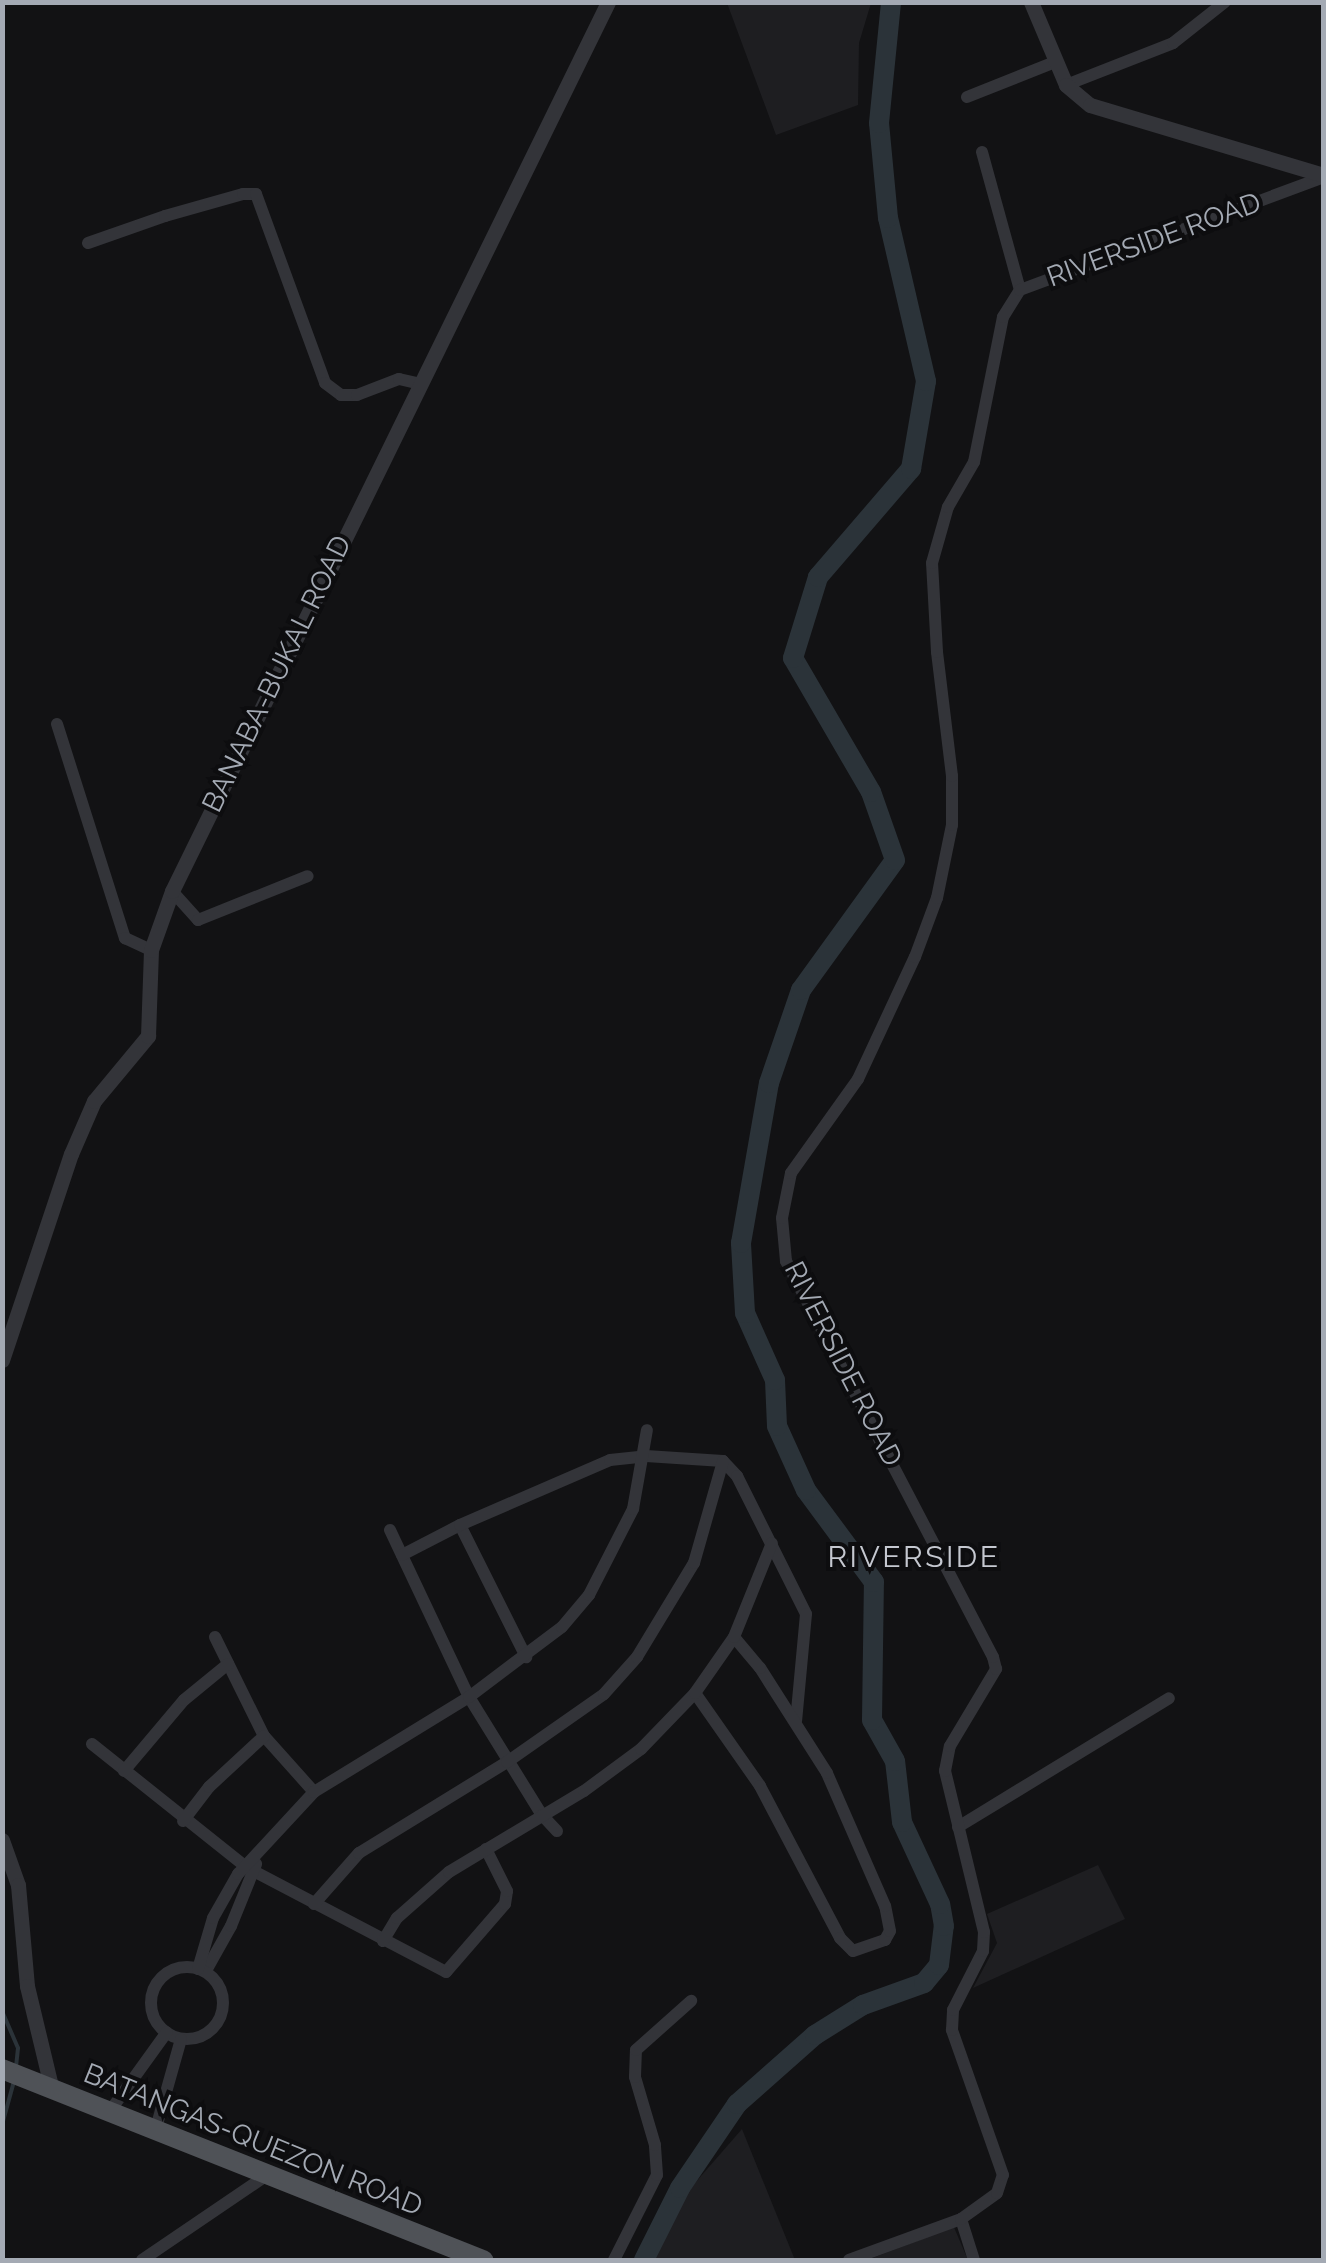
<!DOCTYPE html>
<style>
body{margin:0}
#map{position:relative;width:1326px;height:2263px;overflow:hidden;background:#121214;font-family:Raleway,sans-serif}
div>[style]{position:absolute}
.built>*{inset:0;background:#1e1e21}
.stream>*{height:4px;margin:-2px;padding:0 2px;transform-origin:2px;border-radius:2px;background:#2b3339}
.river>*{height:20px;margin:-10px;padding:0 10px;transform-origin:10px;border-radius:10px;background:#2b3339}
.minor>*{height:12px;margin:-6px;padding:0 6px;transform-origin:6px;border-radius:6px;background:#333439}
.minor>.ring{margin:-6px;padding:0;box-sizing:content-box;background:none;border:12px solid #333439;border-radius:50%}
.tertiary>*{height:15px;margin:-7.5px;padding:0 7.5px;transform-origin:7.5px;border-radius:7.5px;background:#333439}
.primary>*{height:20px;margin:-10px;padding:0 10px;transform-origin:10px;border-radius:10px;background:#4f5257}
span{translate:-50% -50%;white-space:nowrap;text-align:center;line-height:1.15;-webkit-text-stroke:8px #0d0d0f;paint-order:stroke}
.street-label{font-size:28px;color:#a4aab4}
.neighbourhood-label{font-size:30px;color:#c5c8d0;letter-spacing:2.5px}
.frame{position:absolute;inset:0;border:5px solid #a4aab4;pointer-events:none}
</style>
<div id="map">
<div class="built">
<i style="clip-path:polygon(727px 3px,871px 3px,859px 43px,858px 105px,776px 135px)"></i>
<i style="clip-path:polygon(1098px 1865px,1125px 1919px,973px 1988px,997px 1943px,987px 1914px)"></i>
<i style="clip-path:polygon(742px 2129px,795px 2260px,655px 2260px,688px 2191px)"></i>
<i style="clip-path:polygon(953px 2225px,968px 2260px,867px 2260px,920px 2240px)"></i>
</div>
<div class="stream">
<i style="left:2px;top:2011px;width:40px;rotate:66.6deg"></i>
<i style="left:18px;top:2048px;width:19px;rotate:96deg"></i>
<i style="left:2px;top:2125px;width:46px;rotate:-74.7deg"></i>
</div>
<div class="river">
<i style="left:644px;top:2260px;width:80px;rotate:-63.4deg"></i>
<i style="left:680px;top:2188px;width:102px;rotate:-55.8deg"></i>
<i style="left:737px;top:2104px;width:104px;rotate:-41.5deg"></i>
<i style="left:815px;top:2035px;width:57px;rotate:-32deg"></i>
<i style="left:863px;top:2005px;width:65px;rotate:-19.8deg"></i>
<i style="left:924px;top:1983px;width:23px;rotate:-50deg"></i>
<i style="left:939px;top:1965px;width:39px;rotate:-83deg"></i>
<i style="left:944px;top:1926px;width:22px;rotate:-100deg"></i>
<i style="left:940px;top:1904px;width:90px;rotate:-114.9deg"></i>
<i style="left:902px;top:1822px;width:61px;rotate:-96.5deg"></i>
<i style="left:895px;top:1761px;width:47px;rotate:-119.3deg"></i>
<i style="left:872px;top:1720px;width:138px;rotate:-89.2deg"></i>
<i style="left:874px;top:1582px;width:114px;rotate:-126.5deg"></i>
<i style="left:806px;top:1490px;width:70px;rotate:-114.4deg"></i>
<i style="left:777px;top:1426px;width:46px;rotate:-92.5deg"></i>
<i style="left:775px;top:1380px;width:73px;rotate:-114.1deg"></i>
<i style="left:745px;top:1313px;width:70px;rotate:-93.3deg"></i>
<i style="left:741px;top:1243px;width:162px;rotate:-80.1deg"></i>
<i style="left:769px;top:1083px;width:98px;rotate:-71deg"></i>
<i style="left:801px;top:990px;width:160px;rotate:-54.1deg"></i>
<i style="left:895px;top:860px;width:72px;rotate:-109.4deg"></i>
<i style="left:871px;top:792px;width:155px;rotate:-120.2deg"></i>
<i style="left:793px;top:658px;width:85px;rotate:-72.8deg"></i>
<i style="left:818px;top:577px;width:143px;rotate:-49.3deg"></i>
<i style="left:911px;top:469px;width:89px;rotate:-80.3deg"></i>
<i style="left:926px;top:381px;width:167px;rotate:-103.1deg"></i>
<i style="left:888px;top:218px;width:95px;rotate:-95.4deg"></i>
<i style="left:879px;top:123px;width:122px;rotate:-84.3deg"></i>
</div>
<div class="minor">
<i style="left:1066px;top:85px;width:115px;rotate:-21.4deg"></i>
<i style="left:1173px;top:43px;width:66px;rotate:-38.3deg"></i>
<i style="left:967px;top:97px;width:95px;rotate:-21.7deg"></i>
<i style="left:982px;top:152px;width:143px;rotate:74.6deg"></i>
<i style="left:88px;top:243px;width:82px;rotate:-19.3deg"></i>
<i style="left:165px;top:216px;width:81px;rotate:-15.8deg"></i>
<i style="left:243px;top:194px;width:13px"></i>
<i style="left:256px;top:194px;width:201px;rotate:69.9deg"></i>
<i style="left:325px;top:383px;width:20px;rotate:37deg"></i>
<i style="left:341px;top:395px;width:16px"></i>
<i style="left:357px;top:395px;width:45px;rotate:-20.9deg"></i>
<i style="left:399px;top:379px;width:23px;rotate:13deg"></i>
<i style="left:57px;top:724px;width:225px;rotate:72.4deg"></i>
<i style="left:125px;top:938px;width:29px;rotate:25deg"></i>
<i style="left:172px;top:891px;width:39px;rotate:48deg"></i>
<i style="left:198px;top:920px;width:118px;rotate:-21.8deg"></i>
<i style="left:460px;top:1525px;width:148px;rotate:63.4deg"></i>
<i style="left:390px;top:1530px;width:185px;rotate:64.7deg"></i>
<i style="left:469px;top:1697px;width:139px;rotate:58.3deg"></i>
<i style="left:542px;top:1815px;width:22px;rotate:47deg"></i>
<i style="left:402px;top:1555px;width:65px;rotate:-27.3deg"></i>
<i style="left:460px;top:1525px;width:163px;rotate:-23.4deg"></i>
<i style="left:610px;top:1460px;width:36px;rotate:-6deg"></i>
<i style="left:646px;top:1456px;width:77px;rotate:3.7deg"></i>
<i style="left:723px;top:1461px;width:21px;rotate:47deg"></i>
<i style="left:737px;top:1476px;width:154px;rotate:63.4deg"></i>
<i style="left:806px;top:1614px;width:107px;rotate:95.3deg"></i>
<i style="left:215px;top:1637px;width:110px;rotate:63.7deg"></i>
<i style="left:264px;top:1736px;width:75px;rotate:48.2deg"></i>
<i style="left:695px;top:1693px;width:113px;rotate:55deg"></i>
<i style="left:760px;top:1786px;width:172px;rotate:62.2deg"></i>
<i style="left:840px;top:1938px;width:18px;rotate:45deg"></i>
<i style="left:853px;top:1951px;width:34px;rotate:-19deg"></i>
<i style="left:885px;top:1940px;width:10px;rotate:-61deg"></i>
<i style="left:890px;top:1931px;width:25px;rotate:-101deg"></i>
<i style="left:885px;top:1906px;width:145px;rotate:-113.6deg"></i>
<i style="left:827px;top:1773px;width:125px;rotate:-122.5deg"></i>
<i style="left:760px;top:1668px;width:40px;rotate:-130deg"></i>
<i style="left:92px;top:1744px;width:197px;rotate:38.6deg"></i>
<i style="left:246px;top:1867px;width:226px;rotate:27.7deg"></i>
<i style="left:446px;top:1972px;width:90px;rotate:-49.1deg"></i>
<i style="left:505px;top:1904px;width:13px;rotate:-81deg"></i>
<i style="left:507px;top:1891px;width:47px;rotate:-116.6deg"></i>
<i style="left:124px;top:1771px;width:93px;rotate:-49.8deg"></i>
<i style="left:184px;top:1700px;width:57px;rotate:-39.3deg"></i>
<i style="left:183px;top:1821px;width:43px;rotate:-52.6deg"></i>
<i style="left:209px;top:1787px;width:75px;rotate:-42.8deg"></i>
<i style="left:958px;top:1827px;width:247px;rotate:-31.4deg"></i>
<i style="left:314px;top:1904px;width:68px;rotate:-48.6deg"></i>
<i style="left:359px;top:1853px;width:174px;rotate:-31.6deg"></i>
<i style="left:507px;top:1762px;width:118px;rotate:-35deg"></i>
<i style="left:604px;top:1694px;width:50px;rotate:-48.3deg"></i>
<i style="left:637px;top:1657px;width:110px;rotate:-58.8deg"></i>
<i style="left:694px;top:1563px;width:106px;rotate:-74.1deg"></i>
<i style="left:383px;top:1941px;width:27px;rotate:-59deg"></i>
<i style="left:397px;top:1918px;width:69px;rotate:-41.5deg"></i>
<i style="left:449px;top:1872px;width:157px;rotate:-31deg"></i>
<i style="left:584px;top:1791px;width:71px;rotate:-36.4deg"></i>
<i style="left:641px;top:1749px;width:78px;rotate:-46deg"></i>
<i style="left:695px;top:1693px;width:68px;rotate:-55.1deg"></i>
<i style="left:734px;top:1637px;width:101px;rotate:-68deg"></i>
<i style="left:208px;top:1967px;width:47px;rotate:-60.7deg"></i>
<i style="left:231px;top:1926px;width:67px;rotate:-68deg"></i>
<i class="ring" style="left:151px;top:1967px;width:60px;height:60px"></i>
<i style="left:198px;top:1969px;width:53px;rotate:-73.6deg"></i>
<i style="left:213px;top:1918px;width:51px;rotate:-60.4deg"></i>
<i style="left:238px;top:1874px;width:112px;rotate:-47.2deg"></i>
<i style="left:314px;top:1792px;width:182px;rotate:-31.5deg"></i>
<i style="left:469px;top:1697px;width:116px;rotate:-37deg"></i>
<i style="left:562px;top:1627px;width:42px;rotate:-49.8deg"></i>
<i style="left:589px;top:1595px;width:97px;rotate:-62.9deg"></i>
<i style="left:633px;top:1509px;width:80px;rotate:-80deg"></i>
<i style="left:110px;top:2111px;width:97px;rotate:-54.2deg"></i>
<i style="left:156px;top:2128px;width:92px;rotate:-74.3deg"></i>
<i style="left:142px;top:2260px;width:151px;rotate:-34.2deg"></i>
<i style="left:614px;top:2260px;width:95px;rotate:-63.2deg"></i>
<i style="left:657px;top:2175px;width:30px;rotate:-94deg"></i>
<i style="left:655px;top:2145px;width:71px;rotate:-106.4deg"></i>
<i style="left:635px;top:2077px;width:27px;rotate:-88deg"></i>
<i style="left:636px;top:2050px;width:74px;rotate:-41.7deg"></i>
<i style="left:849px;top:2260px;width:119px;rotate:-20.1deg"></i>
<i style="left:974px;top:2260px;width:43px;rotate:-107.6deg"></i>
<i style="left:961px;top:2219px;width:44px;rotate:-35.8deg"></i>
<i style="left:997px;top:2193px;width:19px;rotate:-72deg"></i>
<i style="left:1003px;top:2175px;width:154px;rotate:-109.4deg"></i>
<i style="left:952px;top:2030px;width:20px;rotate:-87deg"></i>
<i style="left:953px;top:2010px;width:66px;rotate:-63deg"></i>
<i style="left:983px;top:1951px;width:19px;rotate:-87deg"></i>
<i style="left:984px;top:1932px;width:166px;rotate:-103.6deg"></i>
<i style="left:945px;top:1771px;width:25px;rotate:-79deg"></i>
<i style="left:950px;top:1746px;width:90px;rotate:-59.1deg"></i>
<i style="left:996px;top:1669px;width:12px;rotate:-104deg"></i>
<i style="left:993px;top:1657px;width:447px;rotate:-117.6deg"></i>
<i style="left:786px;top:1261px;width:43px;rotate:-95.3deg"></i>
<i style="left:782px;top:1218px;width:46px;rotate:-78.7deg"></i>
<i style="left:791px;top:1173px;width:115px;rotate:-54.5deg"></i>
<i style="left:858px;top:1079px;width:135px;rotate:-65deg"></i>
<i style="left:915px;top:957px;width:63px;rotate:-69.6deg"></i>
<i style="left:937px;top:898px;width:75px;rotate:-78.4deg"></i>
<i style="left:952px;top:825px;width:49px;rotate:-90deg"></i>
<i style="left:952px;top:776px;width:125px;rotate:-96.9deg"></i>
<i style="left:937px;top:652px;width:89px;rotate:-93.2deg"></i>
<i style="left:932px;top:563px;width:58px;rotate:-74.1deg"></i>
<i style="left:948px;top:507px;width:52px;rotate:-60deg"></i>
<i style="left:974px;top:462px;width:148px;rotate:-78.7deg"></i>
<i style="left:1003px;top:317px;width:32px;rotate:-58deg"></i>
<i style="left:1020px;top:290px;width:324px;rotate:-20.4deg"></i>
</div>
<div class="tertiary">
<i style="left:1031px;top:2px;width:90px;rotate:67.1deg"></i>
<i style="left:1066px;top:85px;width:31px;rotate:40deg"></i>
<i style="left:1090px;top:105px;width:244px;rotate:16.7deg"></i>
<i style="left:2px;top:1360px;width:217px;rotate:-71.5deg"></i>
<i style="left:71px;top:1154px;width:58px;rotate:-66.5deg"></i>
<i style="left:94px;top:1101px;width:85px;rotate:-50.3deg"></i>
<i style="left:148px;top:1036px;width:86px;rotate:-88deg"></i>
<i style="left:151px;top:950px;width:63px;rotate:-70.4deg"></i>
<i style="left:172px;top:891px;width:990px;rotate:-63.87deg"></i>
<i style="left:2px;top:1840px;width:48px;rotate:70.4deg"></i>
<i style="left:18px;top:1885px;width:101px;rotate:84.9deg"></i>
<i style="left:27px;top:1986px;width:107px;rotate:76.5deg"></i>
</div>
<div class="primary">
<i style="left:2px;top:2069px;width:518px;rotate:21.66deg"></i>
</div>
<div class="street-label">
<span style="left:1154px;top:240px;rotate:-20deg">RIVERSIDE ROAD</span>
<span style="left:277px;top:674px;rotate:-64deg">BANABA-BUKAL ROAD</span>
<span style="left:843px;top:1364px;rotate:63deg">RIVERSIDE ROAD</span>
<span style="left:253px;top:2140px;rotate:22deg">BATANGAS-QUEZON ROAD</span>
</div>
<div class="neighbourhood-label">
<span style="left:914px;top:1557px">RIVERSIDE</span>
</div>
<div class="frame"></div>
</div>
